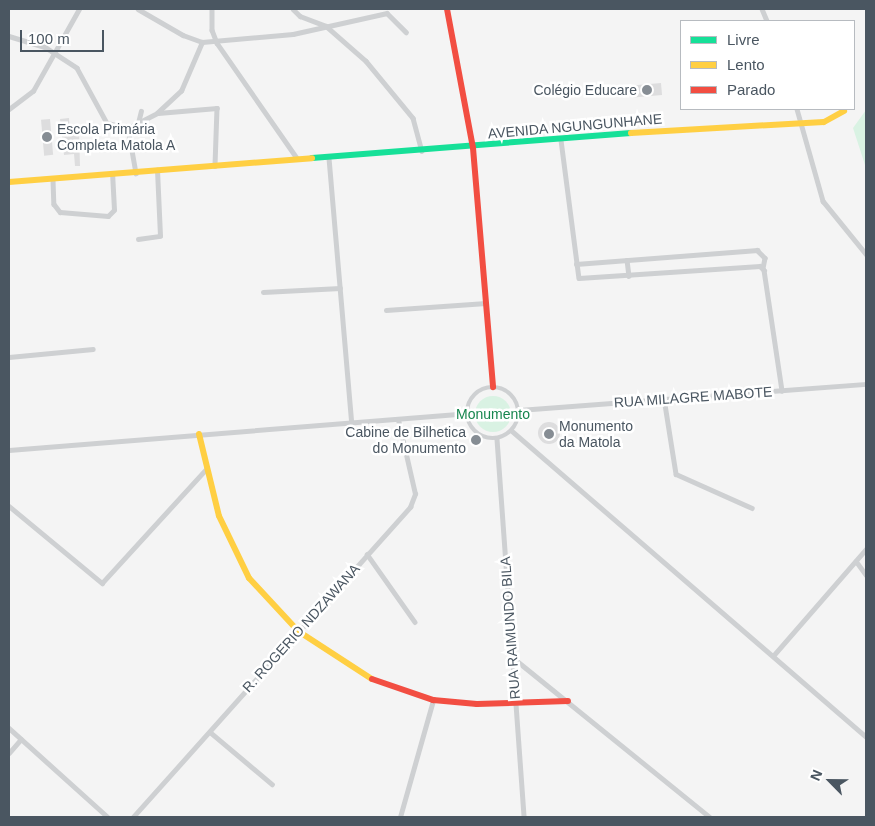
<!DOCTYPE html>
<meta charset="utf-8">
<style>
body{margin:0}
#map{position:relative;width:875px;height:826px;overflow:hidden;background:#f4f4f4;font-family:Helvetica,sans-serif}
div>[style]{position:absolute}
.green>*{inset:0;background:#d9f2e3}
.round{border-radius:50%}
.building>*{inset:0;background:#ddddde;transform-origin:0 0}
.street>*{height:4.5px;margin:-2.25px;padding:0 2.25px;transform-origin:2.25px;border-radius:2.25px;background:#ced0d2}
.street>.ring{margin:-2.25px;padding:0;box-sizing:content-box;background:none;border:4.5px solid #ced0d2;border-radius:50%}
.fast>*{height:6px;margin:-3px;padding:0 3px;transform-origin:3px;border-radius:3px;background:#16e098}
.slow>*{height:6px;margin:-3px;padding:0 3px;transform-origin:3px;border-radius:3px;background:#ffcf43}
.jam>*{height:6px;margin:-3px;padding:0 3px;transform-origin:3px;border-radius:3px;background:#f24e42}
.dots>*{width:14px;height:14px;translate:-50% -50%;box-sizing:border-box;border:2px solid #fff;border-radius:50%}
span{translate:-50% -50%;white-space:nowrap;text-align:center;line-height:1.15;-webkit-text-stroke:5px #fff;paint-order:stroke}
.poi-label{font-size:14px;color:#4a5661}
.right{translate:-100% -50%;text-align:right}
.left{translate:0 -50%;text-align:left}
.street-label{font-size:14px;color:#4a5661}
.park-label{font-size:14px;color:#17864f}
.frame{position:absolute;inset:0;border:10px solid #4a5661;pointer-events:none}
.legend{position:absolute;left:680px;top:20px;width:175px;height:90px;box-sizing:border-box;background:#fff;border:1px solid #b7bbc0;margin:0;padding:6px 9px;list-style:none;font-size:15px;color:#4a5661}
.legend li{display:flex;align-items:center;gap:10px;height:25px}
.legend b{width:25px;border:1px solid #b7bbc0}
.north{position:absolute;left:805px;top:756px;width:50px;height:50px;-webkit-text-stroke:4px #fff;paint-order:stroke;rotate:293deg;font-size:14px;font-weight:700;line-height:20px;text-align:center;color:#4a5661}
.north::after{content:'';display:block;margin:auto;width:18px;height:22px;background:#4a5661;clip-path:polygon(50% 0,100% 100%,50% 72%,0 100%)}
.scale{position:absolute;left:20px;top:30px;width:84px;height:22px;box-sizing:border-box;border:2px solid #4a5661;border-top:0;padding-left:6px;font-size:15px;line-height:18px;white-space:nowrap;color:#4a5661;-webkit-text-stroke:4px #fff;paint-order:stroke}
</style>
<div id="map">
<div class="green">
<i style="clip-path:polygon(866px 110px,866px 168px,853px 128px)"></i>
<i class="round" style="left:475px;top:396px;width:36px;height:36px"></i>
</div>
<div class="building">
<i style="left:661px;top:83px;width:12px;height:29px;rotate:85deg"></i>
<i style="clip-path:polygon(69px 118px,70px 132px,79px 131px,80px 166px,75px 166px,74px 154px,64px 155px,60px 119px)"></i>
<i style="left:50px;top:119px;width:36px;height:9px;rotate:85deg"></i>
<i class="round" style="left:538px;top:422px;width:22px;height:22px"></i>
</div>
<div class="street">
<i style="left:138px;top:9px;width:52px;rotate:30deg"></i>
<i style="left:183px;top:35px;width:20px;rotate:20deg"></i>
<i style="left:202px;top:42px;width:91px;rotate:-5deg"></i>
<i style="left:293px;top:34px;width:96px;rotate:-12.6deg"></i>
<i style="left:387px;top:13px;width:27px;rotate:45deg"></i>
<i style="left:212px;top:9px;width:21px;rotate:90deg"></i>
<i style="left:212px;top:30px;width:14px;rotate:69deg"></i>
<i style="left:217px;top:43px;width:140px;rotate:55.2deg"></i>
<i style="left:293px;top:9px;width:10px;rotate:45deg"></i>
<i style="left:300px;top:16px;width:28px;rotate:21deg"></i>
<i style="left:326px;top:26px;width:53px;rotate:41.2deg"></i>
<i style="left:366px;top:61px;width:74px;rotate:50.5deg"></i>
<i style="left:413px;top:118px;width:34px;rotate:75deg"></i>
<i style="left:762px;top:9px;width:13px;rotate:67deg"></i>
<i style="left:9px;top:36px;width:38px;rotate:17deg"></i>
<i style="left:45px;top:47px;width:38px;rotate:33deg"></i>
<i style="left:77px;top:68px;width:63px;rotate:61.4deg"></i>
<i style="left:107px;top:123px;width:22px;rotate:13deg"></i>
<i style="left:128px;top:128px;width:33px;rotate:-27deg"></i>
<i style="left:157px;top:113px;width:33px;rotate:-43deg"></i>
<i style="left:181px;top:91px;width:53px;rotate:-66.8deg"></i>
<i style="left:9px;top:109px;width:30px;rotate:-37deg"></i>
<i style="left:33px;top:91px;width:94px;rotate:-60.7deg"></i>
<i style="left:797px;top:109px;width:96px;rotate:74.2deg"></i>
<i style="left:823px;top:201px;width:68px;rotate:50.9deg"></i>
<i style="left:158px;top:113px;width:59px;rotate:-4.8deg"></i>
<i style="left:217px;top:108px;width:58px;rotate:92deg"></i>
<i style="left:138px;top:123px;width:12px;rotate:-76deg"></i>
<i style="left:128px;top:128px;width:46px;rotate:79.9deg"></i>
<i style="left:561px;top:140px;width:139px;rotate:82.6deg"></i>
<i style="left:579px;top:278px;width:181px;rotate:-3.8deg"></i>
<i style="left:760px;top:266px;width:6px;rotate:45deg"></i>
<i style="left:764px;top:270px;width:122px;rotate:81.5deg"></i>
<i style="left:329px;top:158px;width:267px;rotate:85.1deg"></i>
<i style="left:53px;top:180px;width:24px;rotate:88deg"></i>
<i style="left:54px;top:204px;width:10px;rotate:53deg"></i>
<i style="left:60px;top:212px;width:48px;rotate:4.8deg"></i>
<i style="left:108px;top:216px;width:8px;rotate:-45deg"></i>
<i style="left:114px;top:210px;width:36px;rotate:-93deg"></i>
<i style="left:138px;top:239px;width:22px;rotate:-8deg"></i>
<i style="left:160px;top:236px;width:66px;rotate:-92.6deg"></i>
<i style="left:627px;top:260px;width:16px;rotate:83deg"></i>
<i style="left:576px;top:264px;width:182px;rotate:-4.4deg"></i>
<i style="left:757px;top:250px;width:11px;rotate:45deg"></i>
<i style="left:765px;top:258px;width:10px;rotate:101deg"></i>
<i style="left:263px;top:292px;width:77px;rotate:-3deg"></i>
<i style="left:386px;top:310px;width:100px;rotate:-4deg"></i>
<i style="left:9px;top:357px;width:84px;rotate:-5.4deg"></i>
<i class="ring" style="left:467px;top:387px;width:47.5px;height:47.5px"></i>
<i style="left:664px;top:398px;width:77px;rotate:81deg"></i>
<i style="left:676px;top:474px;width:83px;rotate:24.1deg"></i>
<i style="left:519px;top:410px;width:348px;rotate:-4.3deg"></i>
<i style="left:512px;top:431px;width:468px;rotate:40.8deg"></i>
<i style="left:497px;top:439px;width:379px;rotate:85.9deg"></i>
<i style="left:9px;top:450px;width:459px;rotate:-4.6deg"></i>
<i style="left:9px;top:506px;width:121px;rotate:39.6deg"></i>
<i style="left:102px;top:583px;width:154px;rotate:-47.6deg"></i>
<i style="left:367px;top:554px;width:83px;rotate:54.8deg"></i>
<i style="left:856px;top:561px;width:17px;rotate:54deg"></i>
<i style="left:511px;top:656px;width:256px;rotate:39deg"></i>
<i style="left:773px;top:656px;width:142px;rotate:-49deg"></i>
<i style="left:9px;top:728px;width:133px;rotate:42deg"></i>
<i style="left:210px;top:732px;width:81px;rotate:40deg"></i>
<i style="left:9px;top:753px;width:18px;rotate:-49deg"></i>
<i style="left:133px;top:817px;width:416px;rotate:-48.2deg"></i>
<i style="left:410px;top:507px;width:14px;rotate:-69deg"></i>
<i style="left:415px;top:494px;width:76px;rotate:-102.9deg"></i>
<i style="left:400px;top:817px;width:122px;rotate:-74.2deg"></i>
</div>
<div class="fast">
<i style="left:312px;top:158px;width:320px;rotate:-4.5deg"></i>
</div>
<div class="slow">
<i style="left:631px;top:133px;width:193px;rotate:-3.3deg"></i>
<i style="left:824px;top:122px;width:23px;rotate:-29deg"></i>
<i style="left:9px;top:182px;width:304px;rotate:-4.5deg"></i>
<i style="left:199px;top:434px;width:84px;rotate:76.3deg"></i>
<i style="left:219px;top:516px;width:69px;rotate:64.2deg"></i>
<i style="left:249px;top:578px;width:72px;rotate:47.2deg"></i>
<i style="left:298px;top:631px;width:88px;rotate:33deg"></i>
</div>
<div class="jam">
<i style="left:447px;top:9px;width:141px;rotate:79.4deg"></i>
<i style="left:473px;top:148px;width:240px;rotate:85.2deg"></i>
<i style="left:372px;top:679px;width:65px;rotate:19deg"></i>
<i style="left:433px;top:700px;width:44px;rotate:5.2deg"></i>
<i style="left:477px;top:704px;width:91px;rotate:-1.9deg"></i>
</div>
<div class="dots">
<i style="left:647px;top:90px;background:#868d94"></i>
<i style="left:47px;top:137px;background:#868d94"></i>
<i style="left:549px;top:434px;background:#868d94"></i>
<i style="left:476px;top:440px;background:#868d94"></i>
</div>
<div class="poi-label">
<span class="right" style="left:637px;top:90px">Colégio Educare</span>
<span class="left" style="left:57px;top:137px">Escola Primária<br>Completa Matola A</span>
<span class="left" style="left:559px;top:434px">Monumento<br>da Matola</span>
<span class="right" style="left:466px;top:440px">Cabine de Bilhetica<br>do Monumento</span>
</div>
<div class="street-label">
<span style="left:575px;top:126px;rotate:-5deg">AVENIDA NGUNGUNHANE</span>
<span style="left:693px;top:397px;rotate:-4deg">RUA MILAGRE MABOTE</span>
<span style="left:301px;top:628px;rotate:-48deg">R. ROGERIO NDZAWANA</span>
<span style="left:510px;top:628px;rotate:-94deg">RUA RAIMUNDO BILA</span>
</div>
<div class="park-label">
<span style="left:493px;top:414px">Monumento</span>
</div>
<div class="frame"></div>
<ul class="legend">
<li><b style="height:6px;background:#16e098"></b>Livre</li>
<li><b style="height:6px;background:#ffcf43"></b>Lento</li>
<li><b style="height:6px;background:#f24e42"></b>Parado</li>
</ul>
<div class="north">N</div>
<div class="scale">100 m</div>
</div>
